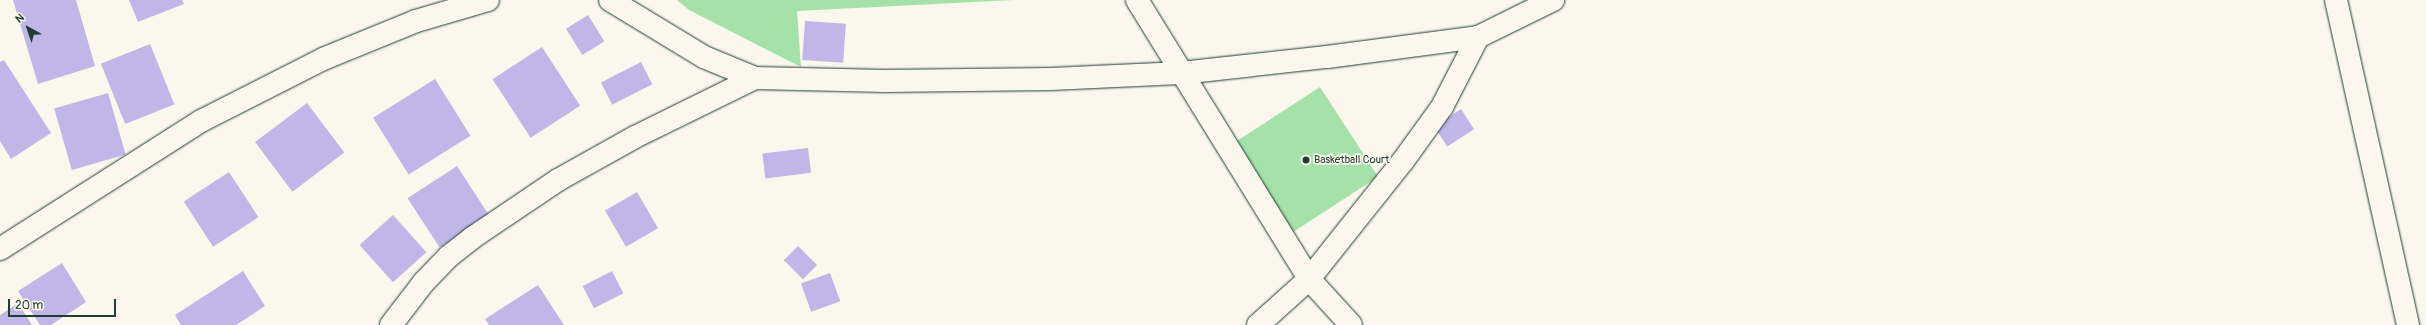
<!DOCTYPE html>
<style>
body{margin:0}
#map{position:relative;width:2426px;height:325px;overflow:hidden;background:#fbf7ec;font-family:Pangolin,sans-serif}
div>[style]{position:absolute}
.green>*{inset:0;background:#a5e2a9;transform-origin:0 0}
.building>*{inset:0;background:#c0b7e8;transform-origin:0 0}
.roads{filter:drop-shadow(0 0 1px #1f3d34) drop-shadow(0 0 1px #1f3d34)}
.minor>*{height:22px;margin:-11px;padding:0 11px;transform-origin:11px;border-radius:11px;background:#fbf7ec}
.tertiary>*{height:22px;margin:-11px;padding:0 11px;transform-origin:11px;border-radius:11px;background:#fbf7ec}
.dots>*{width:11px;height:11px;translate:-50% -50%;box-sizing:border-box;border:2px solid #fbf7ec;border-radius:50%}
span{translate:-50% -50%;white-space:nowrap;text-align:center;line-height:1.15;-webkit-text-stroke:3.5px #fbf7ec;paint-order:stroke}
.poi-label{font-size:11px;color:#1f3d34}
.left{translate:0 -50%;text-align:left}
.north{position:absolute;left:8px;top:8px;width:40px;height:40px;-webkit-text-stroke:3px #fbf7ec;paint-order:stroke;rotate:320deg;font-size:11px;font-weight:700;line-height:16px;text-align:center;color:#1f3d34}
.north::after{content:'';display:block;margin:auto;width:14px;height:18px;background:#1f3d34;clip-path:polygon(50% 0,100% 100%,50% 72%,0 100%)}
.scale{position:absolute;left:8px;top:299px;width:108px;height:18px;box-sizing:border-box;border:2px solid #1f3d34;border-top:0;padding-left:5px;font-size:12px;line-height:14px;white-space:nowrap;color:#1f3d34;-webkit-text-stroke:3px #fbf7ec;paint-order:stroke}
</style>
<div id="map">
<div class="green">
<i style="clip-path:polygon(677px 0,1014px 0,797px 11px,801px 67px,689px 10px)"></i>
<i style="left:1320px;top:87px;width:107px;height:102px;rotate:57deg"></i>
</div>
<div class="building">
<i style="clip-path:polygon(13px 0,76px 0,95px 66px,38px 84px)"></i>
<i style="clip-path:polygon(129px 0,182px 0,184px 4px,138px 22px)"></i>
<i style="left:588px;top:15px;width:31px;height:26px;rotate:58deg"></i>
<i style="left:805px;top:21px;width:41px;height:39px;rotate:4deg"></i>
<i style="left:150px;top:44px;width:65px;height:53px;rotate:68deg"></i>
<i style="left:542px;top:47px;width:70px;height:59px;rotate:57deg"></i>
<i style="clip-path:polygon(4px 60px,51px 133px,11px 159px,0 141px,0 62px)"></i>
<i style="left:641px;top:62px;width:25px;height:45px;rotate:63deg"></i>
<i style="left:435px;top:79px;width:67px;height:73px;rotate:58deg"></i>
<i style="left:108px;top:93px;width:64px;height:56px;rotate:74deg"></i>
<i style="left:307px;top:103px;width:62px;height:65px;rotate:53deg"></i>
<i style="left:1461px;top:109px;width:24px;height:32px;rotate:57deg"></i>
<i style="left:808px;top:148px;width:25px;height:46px;rotate:83deg"></i>
<i style="left:457px;top:166px;width:59px;height:59px;rotate:57deg"></i>
<i style="left:229px;top:172px;width:54px;height:54px;rotate:57deg"></i>
<i style="left:637px;top:192px;width:42px;height:37px;rotate:60deg"></i>
<i style="left:393px;top:215px;width:50px;height:45px;rotate:48deg"></i>
<i style="left:798px;top:246px;width:27px;height:20px;rotate:45deg"></i>
<i style="clip-path:polygon(62px 263px,86px 302px,51px 325px,40px 325px,18px 291px)"></i>
<i style="clip-path:polygon(243px 271px,265px 306px,236px 325px,181px 325px,175px 315px)"></i>
<i style="left:612px;top:271px;width:25px;height:33px;rotate:63deg"></i>
<i style="left:830px;top:273px;width:30px;height:31px;rotate:70deg"></i>
<i style="clip-path:polygon(538px 285px,564px 325px,489px 325px,485px 319px)"></i>
<i style="clip-path:polygon(18px 303px,32px 325px,0 325px,0 315px)"></i>
</div>
<div class="roads">
<div class="minor">
<i style="left:1137px;top:0;width:328px;rotate:58.3deg"></i>
<i style="left:1309px;top:279px;width:62px;rotate:47.6deg"></i>
<i style="left:2336px;top:0;width:333px;rotate:77.5deg"></i>
<i style="left:0;top:249px;width:238px;rotate:-32.5deg"></i>
<i style="left:201px;top:121px;width:137px;rotate:-26.9deg"></i>
<i style="left:323px;top:59px;width:100px;rotate:-22.2deg"></i>
<i style="left:416px;top:21px;width:75px;rotate:-16.3deg"></i>
<i style="left:391px;top:325px;width:54px;rotate:-52.5deg"></i>
<i style="left:424px;top:282px;width:35px;rotate:-46deg"></i>
<i style="left:448px;top:257px;width:31px;rotate:-38deg"></i>
<i style="left:472px;top:238px;width:104px;rotate:-34deg"></i>
<i style="left:558px;top:180px;width:88px;rotate:-29.2deg"></i>
<i style="left:635px;top:137px;width:134px;rotate:-26.2deg"></i>
<i style="left:1258px;top:325px;width:69px;rotate:-42deg"></i>
<i style="left:1309px;top:279px;width:151px;rotate:-51.5deg"></i>
<i style="left:1403px;top:161px;width:67px;rotate:-54.2deg"></i>
<i style="left:1442px;top:107px;width:79px;rotate:-62.8deg"></i>
</div>
<div class="tertiary">
<i style="left:610px;top:0;width:110px;rotate:31.2deg"></i>
<i style="left:704px;top:57px;width:55px;rotate:22.4deg"></i>
<i style="left:755px;top:78px;width:130px;rotate:1.3deg"></i>
<i style="left:885px;top:81px;width:166px;rotate:-0.7deg"></i>
<i style="left:1051px;top:79px;width:130px;rotate:-2.6deg"></i>
<i style="left:1181px;top:73px;width:147px;rotate:-6.3deg"></i>
<i style="left:1327px;top:57px;width:152px;rotate:-7.5deg"></i>
<i style="left:1478px;top:37px;width:84px;rotate:-26.3deg"></i>
</div>
</div>
<div class="dots">
<i style="left:1306px;top:160px;background:#1f3d34"></i>
</div>
<div class="poi-label">
<span class="left" style="left:1314px;top:160px">Basketball Court</span>
</div>
<div class="north">N</div>
<div class="scale">20 m</div>
</div>
